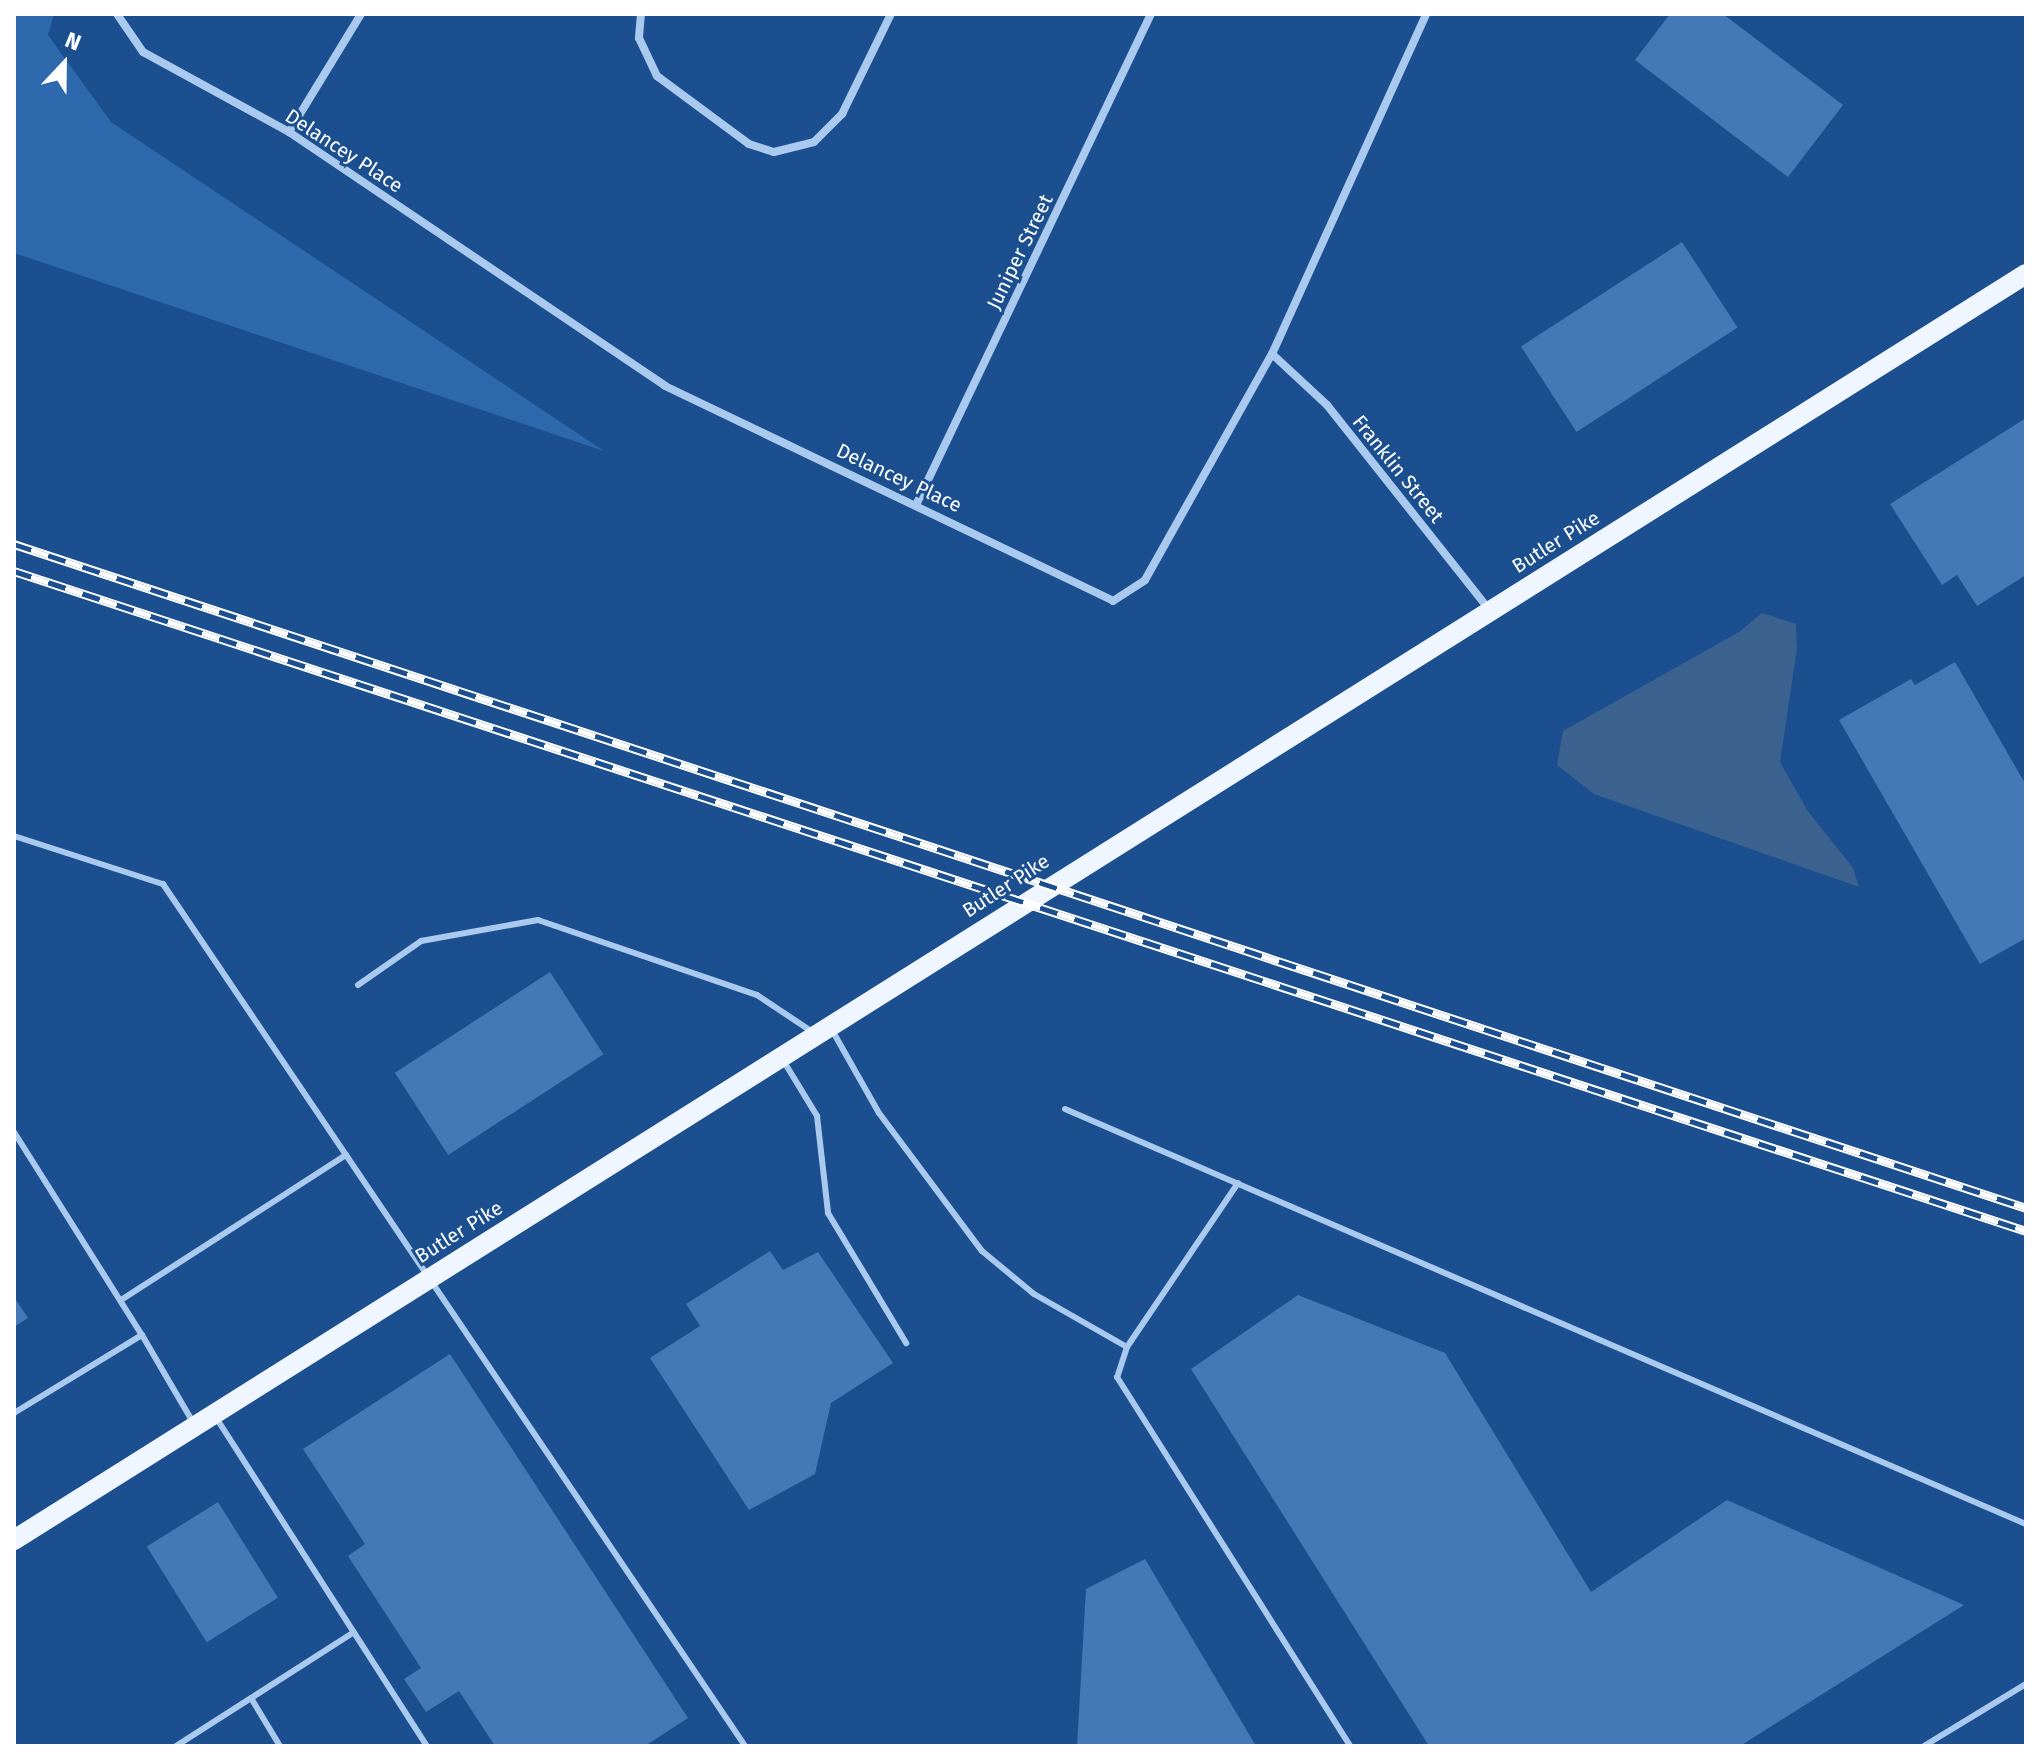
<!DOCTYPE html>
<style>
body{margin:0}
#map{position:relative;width:2040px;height:1760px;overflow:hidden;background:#1b4f8f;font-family:"Fira Sans",sans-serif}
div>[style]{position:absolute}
.green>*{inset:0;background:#2e69ad}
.water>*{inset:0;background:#3c6290}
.building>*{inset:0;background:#4478b7;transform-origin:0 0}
.service>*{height:6px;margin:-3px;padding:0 3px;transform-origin:3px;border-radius:3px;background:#a9c9ee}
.minor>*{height:8px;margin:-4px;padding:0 4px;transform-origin:4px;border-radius:4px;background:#a9c9ee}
.primary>*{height:20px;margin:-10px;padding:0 10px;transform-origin:10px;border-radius:10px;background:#f0f6ff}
.rail>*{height:9px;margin-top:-4.5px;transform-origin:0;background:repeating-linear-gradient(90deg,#1b4f8f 0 18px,#fff 0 36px);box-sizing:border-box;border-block:2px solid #fff}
span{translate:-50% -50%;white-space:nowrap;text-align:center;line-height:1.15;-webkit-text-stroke:6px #1b4f8f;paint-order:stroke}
.street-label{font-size:20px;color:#fff}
.frame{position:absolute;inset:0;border:16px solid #fff;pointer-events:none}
.north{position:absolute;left:24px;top:24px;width:80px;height:80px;-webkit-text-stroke:6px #1b4f8f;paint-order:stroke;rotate:22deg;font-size:22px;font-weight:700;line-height:32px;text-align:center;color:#fff}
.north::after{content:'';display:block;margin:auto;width:28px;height:36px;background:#fff;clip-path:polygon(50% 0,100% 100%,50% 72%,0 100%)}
</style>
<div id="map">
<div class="green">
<i style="clip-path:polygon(14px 14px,54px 14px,48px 35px,111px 122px,604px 451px,14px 253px)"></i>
</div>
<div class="water">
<i style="clip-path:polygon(1762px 613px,1796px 624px,1797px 648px,1780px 762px,1807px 810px,1853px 868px,1859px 887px,1594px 794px,1557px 765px,1563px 731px,1739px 632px)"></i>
</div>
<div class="building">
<i style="clip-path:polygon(1670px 14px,1723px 14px,1843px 105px,1788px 177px,1635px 60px)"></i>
<i style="left:1682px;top:242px;width:102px;height:192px;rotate:57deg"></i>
<i style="clip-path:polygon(2026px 418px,2026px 575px,1977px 606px,1957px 575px,1942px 585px,1890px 504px)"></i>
<i style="clip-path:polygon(1955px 662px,2026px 785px,2026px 938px,1980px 964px,1839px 720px,1911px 679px,1915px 685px)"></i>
<i style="left:550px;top:972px;width:98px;height:185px;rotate:57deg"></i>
<i style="clip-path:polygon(770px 1251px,783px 1270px,818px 1252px,893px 1363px,831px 1403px,815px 1474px,749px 1510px,650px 1358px,700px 1326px,686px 1304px)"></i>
<i style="clip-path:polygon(1298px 1295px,1445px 1353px,1591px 1592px,1727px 1500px,1964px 1605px,1740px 1746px,1429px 1746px,1191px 1369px)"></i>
<i style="clip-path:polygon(14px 1297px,28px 1318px,14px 1327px)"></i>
<i style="clip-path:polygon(450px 1354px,688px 1718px,645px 1746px,495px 1746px,459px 1691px,426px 1712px,404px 1679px,421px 1668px,348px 1556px,365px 1544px,303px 1449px)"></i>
<i style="left:218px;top:1502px;width:113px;height:84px;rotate:58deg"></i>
<i style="clip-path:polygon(1145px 1559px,1256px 1746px,1077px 1746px,1086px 1589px)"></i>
</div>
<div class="service">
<i style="left:14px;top:836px;width:157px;rotate:17.9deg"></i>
<i style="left:163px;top:884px;width:1040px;rotate:55.97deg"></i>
<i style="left:358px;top:985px;width:77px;rotate:-34.9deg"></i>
<i style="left:421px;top:941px;width:119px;rotate:-10.2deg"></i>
<i style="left:538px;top:920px;width:231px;rotate:18.9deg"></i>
<i style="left:757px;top:995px;width:69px;rotate:33.7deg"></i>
<i style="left:832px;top:1030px;width:95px;rotate:60.5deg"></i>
<i style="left:879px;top:1113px;width:172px;rotate:53.3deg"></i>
<i style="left:982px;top:1251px;width:67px;rotate:39.6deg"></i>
<i style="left:1034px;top:1294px;width:107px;rotate:29.7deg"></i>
<i style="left:1127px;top:1347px;width:32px;rotate:108deg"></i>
<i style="left:1117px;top:1377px;width:436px;rotate:57.7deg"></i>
<i style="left:783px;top:1060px;width:66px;rotate:58.7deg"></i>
<i style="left:817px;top:1116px;width:98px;rotate:83.5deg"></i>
<i style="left:828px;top:1213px;width:152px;rotate:59deg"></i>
<i style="left:1065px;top:1109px;width:1047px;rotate:23.36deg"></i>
<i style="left:14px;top:1132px;width:240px;rotate:57.8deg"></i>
<i style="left:121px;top:1300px;width:268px;rotate:-32.8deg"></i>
<i style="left:1127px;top:1347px;width:198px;rotate:-55.9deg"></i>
<i style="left:14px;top:1413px;width:150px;rotate:-31.4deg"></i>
<i style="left:142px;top:1335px;width:103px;rotate:59.7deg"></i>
<i style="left:215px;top:1416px;width:392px;rotate:57.3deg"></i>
<i style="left:251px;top:1698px;width:56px;rotate:58.9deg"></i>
<i style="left:176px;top:1746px;width:211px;rotate:-32.6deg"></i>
<i style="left:1924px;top:1746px;width:119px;rotate:-31.3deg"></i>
</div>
<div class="minor">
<i style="left:117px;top:14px;width:46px;rotate:55.6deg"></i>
<i style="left:143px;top:52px;width:166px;rotate:28.7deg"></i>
<i style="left:289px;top:132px;width:454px;rotate:34deg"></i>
<i style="left:665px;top:386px;width:497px;rotate:25.6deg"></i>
<i style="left:1113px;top:601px;width:38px;rotate:-33deg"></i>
<i style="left:1145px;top:580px;width:259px;rotate:-60.7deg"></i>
<i style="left:1272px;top:354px;width:373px;rotate:-65.6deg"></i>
<i style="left:641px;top:14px;width:24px;rotate:95deg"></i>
<i style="left:639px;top:38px;width:42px;rotate:64.7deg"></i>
<i style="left:657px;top:76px;width:114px;rotate:36.5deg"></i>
<i style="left:749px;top:144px;width:26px;rotate:18deg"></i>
<i style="left:774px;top:152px;width:41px;rotate:-14deg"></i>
<i style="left:814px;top:142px;width:40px;rotate:-45deg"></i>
<i style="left:842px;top:114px;width:111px;rotate:-63.9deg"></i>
<i style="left:289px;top:132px;width:138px;rotate:-58.6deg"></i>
<i style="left:1272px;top:354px;width:75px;rotate:42.8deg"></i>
<i style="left:1327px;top:405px;width:263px;rotate:51.6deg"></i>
<i style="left:917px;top:503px;width:542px;rotate:-64.43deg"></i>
</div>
<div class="primary">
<i style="left:14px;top:1540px;width:2377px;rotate:-32.18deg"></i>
</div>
<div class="rail">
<i style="left:14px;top:544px;width:2119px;rotate:18.26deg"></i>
<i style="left:14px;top:571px;width:2117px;rotate:18.16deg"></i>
</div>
<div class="street-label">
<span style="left:344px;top:151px;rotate:33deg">Delancey Place</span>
<span style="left:1020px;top:252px;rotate:-64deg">Juniper Street</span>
<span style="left:1398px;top:469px;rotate:51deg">Franklin Street</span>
<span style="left:899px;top:478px;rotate:25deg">Delancey Place</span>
<span style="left:1556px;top:542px;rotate:-32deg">Butler Pike</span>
<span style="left:1006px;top:886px;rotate:-33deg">Butler Pike</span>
<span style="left:459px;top:1232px;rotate:-32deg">Butler Pike</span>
</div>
<div class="frame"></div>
<div class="north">N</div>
</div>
